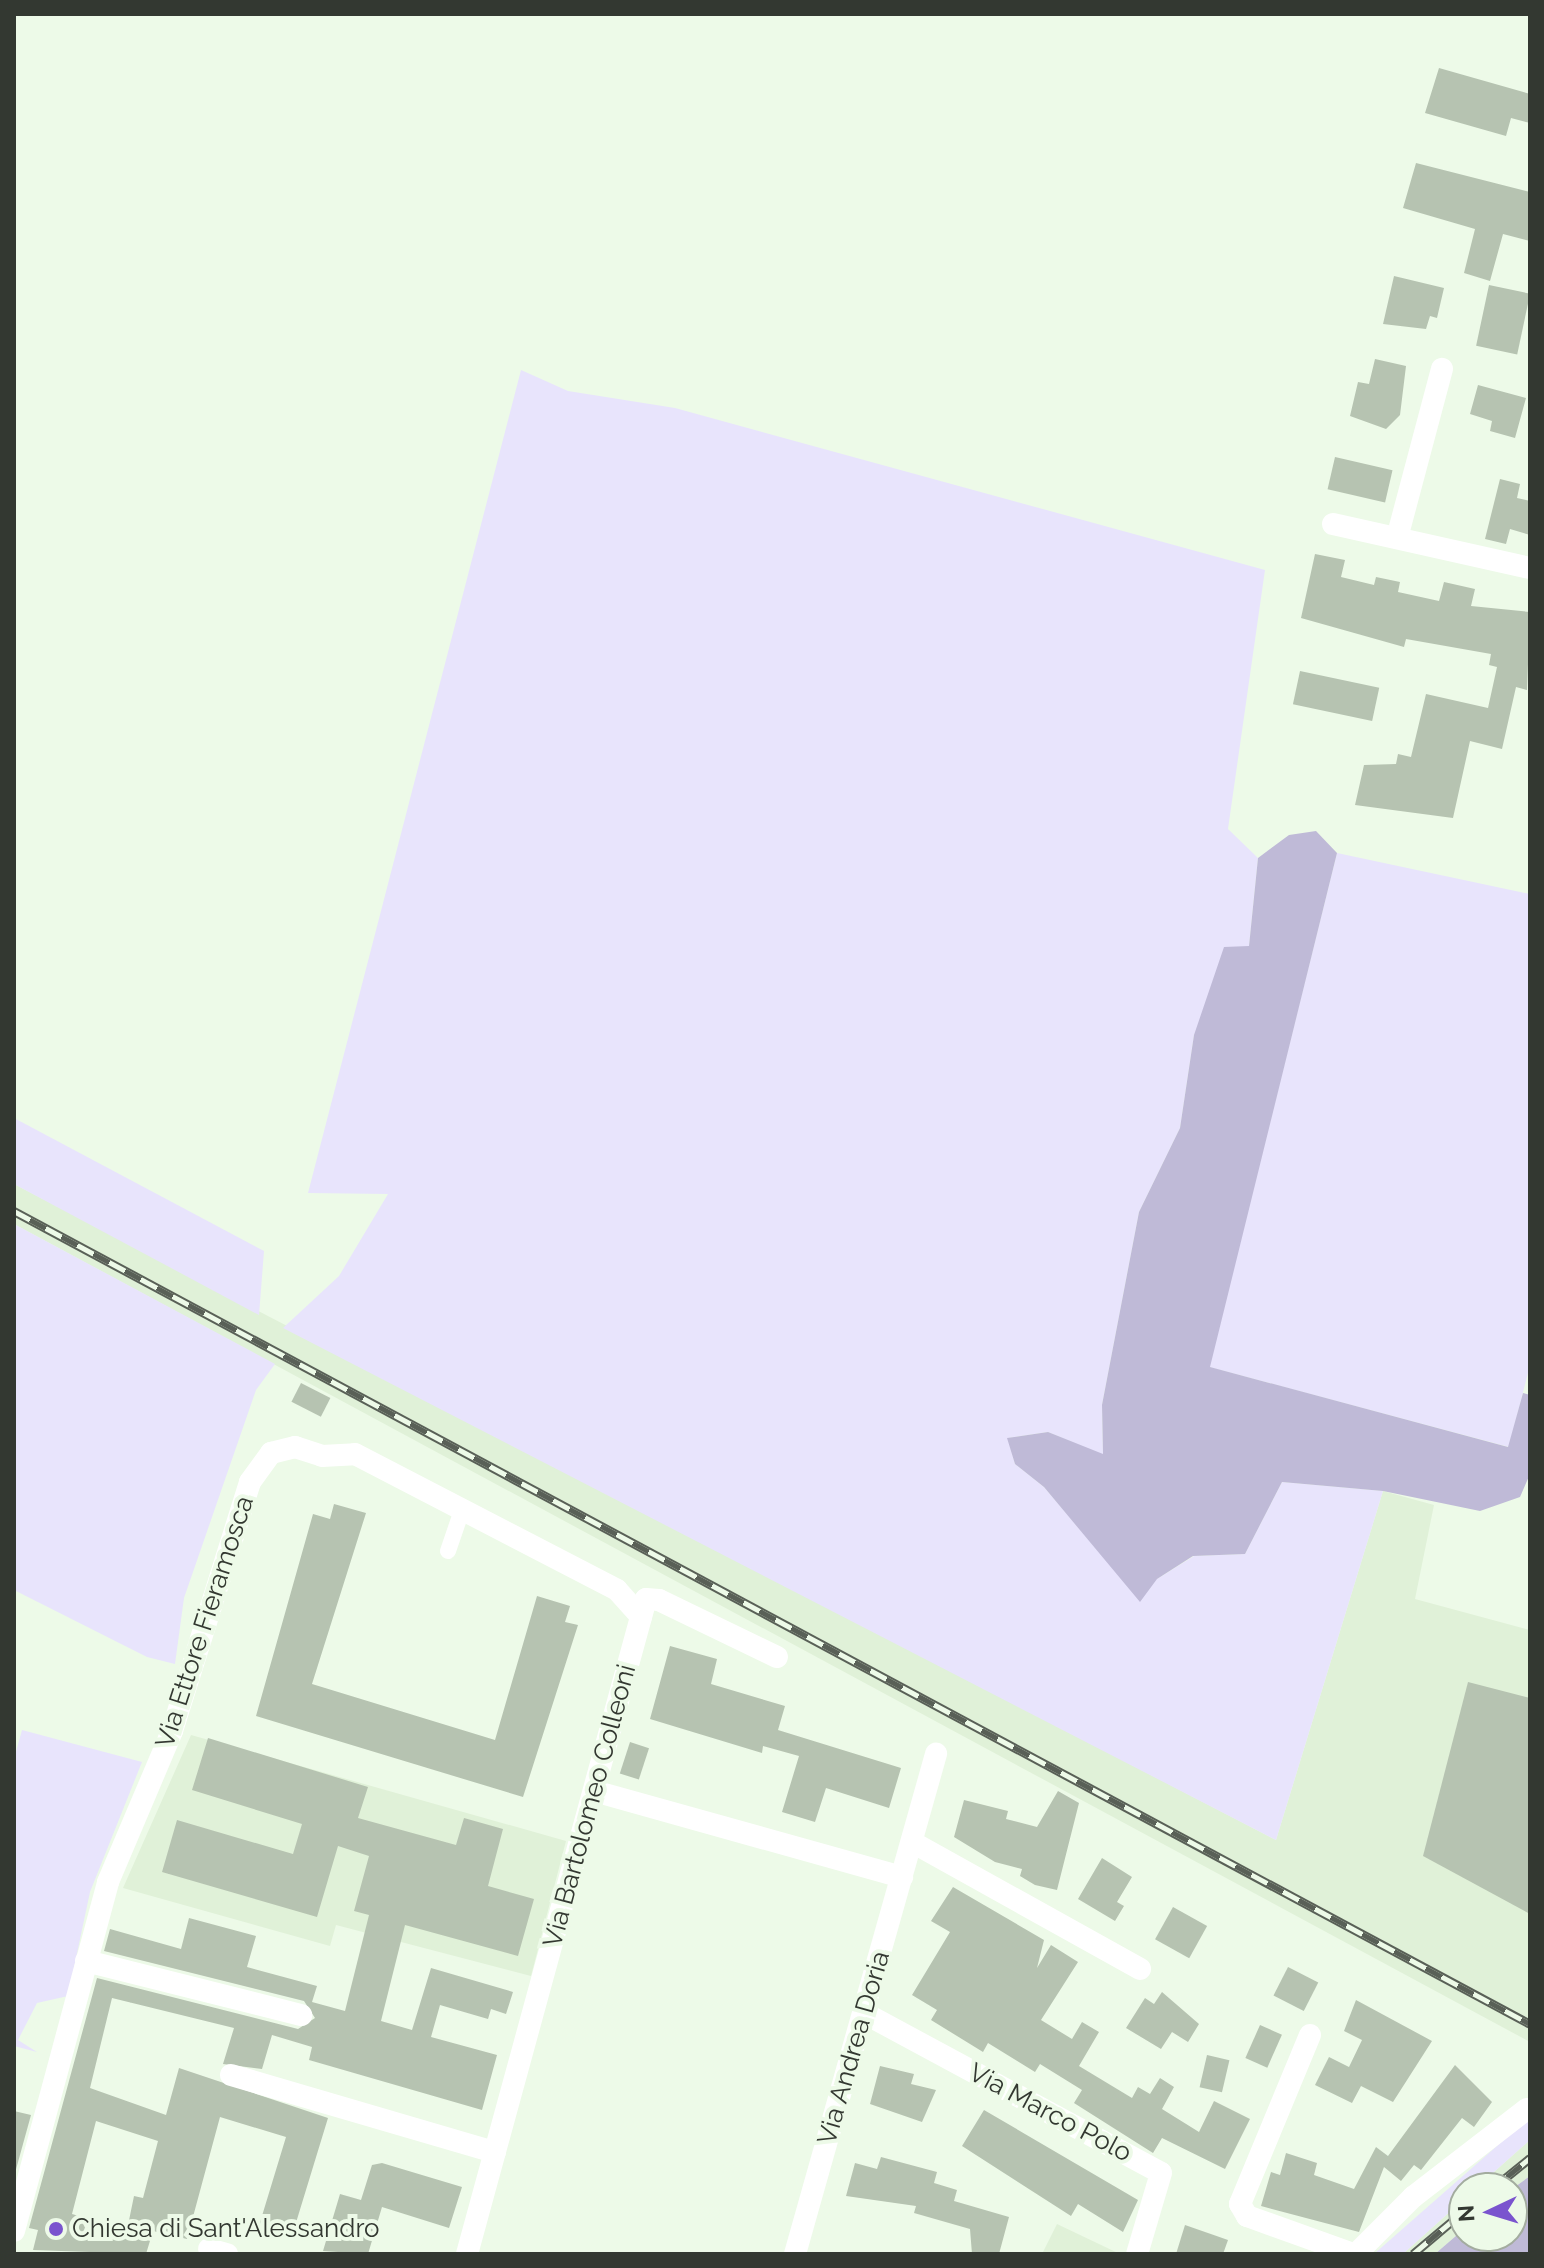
<!DOCTYPE html>
<style>
body{margin:0}
#map{position:relative;width:1544px;height:2268px;overflow:hidden;background:#edfae8;font-family:Raleway,sans-serif}
div>[style]{position:absolute}
.built>*{inset:0;background:#e0f1d8}
.green>*{inset:0;background:#e8e4fc}
.forest>*{inset:0;background:#bfbad7}
.building>*{inset:0;background:#b6c3b1;transform-origin:0 0}
.pedestrian>*{height:16px;margin:-8px;padding:0 8px;transform-origin:8px;border-radius:8px;background:#fff}
.minor>*{height:22px;margin:-11px;padding:0 11px;transform-origin:11px;border-radius:11px;background:#fff}
.rail>*{height:9px;margin-top:-4.5px;transform-origin:0;background:repeating-linear-gradient(90deg,#edfae8 0 18px,#596057 0 36px);box-sizing:border-box;border-block:2px solid #596057}
.dots>*{width:22px;height:22px;translate:-50% -50%;box-sizing:border-box;border:4px solid #edfae8;border-radius:50%}
span{translate:-50% -50%;white-space:nowrap;text-align:center;line-height:1.15;-webkit-text-stroke:8px #edfae8;paint-order:stroke}
.street-label{font-size:26px;color:#333831}
.poi-label{font-size:26px;color:#333831}
.left{translate:0 -50%;text-align:left}
.frame{position:absolute;inset:0;border:16px solid #333831;pointer-events:none}
.north{position:absolute;left:1448px;top:2172px;width:80px;height:80px;box-sizing:border-box;background:#edfae8;border:2px solid #a3ac9f;border-radius:50%;rotate:266deg;font-size:22px;font-weight:700;line-height:32px;text-align:center;color:#333831}
.north::after{content:'';display:block;margin:auto;width:28px;height:36px;background:#7a54ce;clip-path:polygon(50% 0,100% 100%,50% 72%,0 100%)}
</style>
<div id="map">
<div class="built">
<i style="clip-path:polygon(14px 1184px,1276px 1840px,1383px 1491px,1434px 1505px,1415px 1599px,1530px 1630px,1530px 2042px,14px 1224px)"></i>
<i style="clip-path:polygon(191px 1735px,566px 1841px,531px 1976px,336px 1925px,330px 1946px,123px 1888px)"></i>
<i style="clip-path:polygon(1530px 2140px,1530px 2176px,1512px 2189px,1476px 2188px)"></i>
<i style="clip-path:polygon(1464px 2199px,1464px 2229px,1435px 2254px,1403px 2254px)"></i>
<i style="clip-path:polygon(1057px 2224px,1120px 2254px,1042px 2254px)"></i>
</div>
<div class="green">
<i style="clip-path:polygon(521px 370px,568px 391px,675px 408px,1265px 570px,1228px 829px,1258px 858px,1249px 946px,1194px 1035px,1180px 1128px,1139px 1212px,1102px 1405px,1103px 1455px,1048px 1432px,1008px 1438px,1015px 1464px,1044px 1487px,1110px 1565px,1157px 1579px,1194px 1556px,1245px 1554px,1282px 1482px,1383px 1491px,1276px 1840px,283px 1328px,339px 1276px,388px 1194px,308px 1193px)"></i>
<i style="clip-path:polygon(1337px 853px,1530px 894px,1530px 1365px,1509px 1447px,1209px 1367px)"></i>
<i style="clip-path:polygon(14px 1118px,264px 1251px,259px 1315px,14px 1184px)"></i>
<i style="clip-path:polygon(14px 1224px,275px 1364px,256px 1390px,184px 1598px,175px 1664px,147px 1657px,14px 1590px)"></i>
<i style="clip-path:polygon(22px 1730px,142px 1762px,90px 1892px,68px 1996px,37px 2003px,18px 2040px,37px 2052px,14px 2046px,14px 1759px)"></i>
<i style="clip-path:polygon(1530px 2117px,1530px 2140px,1476px 2188px,1464px 2188px,1464px 2199px,1403px 2254px,1374px 2254px)"></i>
</div>
<div class="forest">
<i style="clip-path:polygon(1316px 831px,1337px 853px,1210px 1367px,1508px 1447px,1523px 1393px,1530px 1395px,1530px 1474px,1520px 1497px,1480px 1511px,1383px 1491px,1282px 1482px,1245px 1554px,1193px 1556px,1157px 1579px,1140px 1602px,1044px 1487px,1015px 1464px,1007px 1438px,1048px 1432px,1103px 1454px,1102px 1405px,1139px 1212px,1180px 1128px,1194px 1035px,1224px 947px,1249px 946px,1258px 858px,1289px 835px)"></i>
<i style="clip-path:polygon(1530px 2176px,1530px 2254px,1435px 2254px,1464px 2229px,1464px 2236px,1512px 2236px,1512px 2189px)"></i>
</div>
<div class="building">
<i style="clip-path:polygon(1439px 68px,1530px 94px,1530px 123px,1511px 118px,1506px 136px,1425px 113px)"></i>
<i style="clip-path:polygon(1416px 163px,1530px 192px,1530px 241px,1503px 234px,1490px 281px,1464px 273px,1475px 229px,1403px 208px)"></i>
<i style="clip-path:polygon(1394px 276px,1444px 288px,1437px 318px,1430px 316px,1426px 329px,1383px 324px)"></i>
<i style="left:1489px;top:285px;width:42px;height:62px;rotate:12deg"></i>
<i style="clip-path:polygon(1375px 359px,1406px 366px,1400px 415px,1386px 429px,1350px 416px,1358px 382px,1369px 384px)"></i>
<i style="clip-path:polygon(1478px 385px,1526px 398px,1515px 438px,1490px 431px,1492px 421px,1470px 414px)"></i>
<i style="left:1335px;top:457px;width:59px;height:33px;rotate:13deg"></i>
<i style="clip-path:polygon(1500px 479px,1520px 484px,1517px 498px,1530px 501px,1530px 535px,1510px 529px,1506px 544px,1485px 539px)"></i>
<i style="clip-path:polygon(1315px 554px,1345px 560px,1341px 577px,1374px 585px,1376px 577px,1400px 582px,1398px 592px,1439px 601px,1444px 582px,1475px 589px,1471px 606px,1530px 612px,1527px 690px,1516px 687px,1502px 749px,1470px 741px,1453px 818px,1355px 805px,1364px 765px,1396px 764px,1398px 754px,1411px 757px,1426px 694px,1488px 708px,1497px 667px,1489px 665px,1491px 654px,1406px 639px,1404px 647px,1301px 618px)"></i>
<i style="left:1300px;top:671px;width:81px;height:34px;rotate:12deg"></i>
<i style="left:301px;top:1383px;width:33px;height:21px;rotate:27deg"></i>
<i style="clip-path:polygon(334px 1504px,366px 1513px,312px 1684px,495px 1740px,537px 1596px,570px 1606px,565px 1622px,578px 1625px,523px 1797px,256px 1716px,313px 1514px,330px 1519px)"></i>
<i style="clip-path:polygon(670px 1646px,717px 1659px,711px 1684px,785px 1706px,778px 1730px,901px 1768px,889px 1808px,826px 1788px,815px 1822px,782px 1812px,799px 1756px,763px 1746px,762px 1753px,650px 1719px)"></i>
<i style="clip-path:polygon(1468px 1682px,1530px 1698px,1530px 1914px,1423px 1856px)"></i>
<i style="clip-path:polygon(evenodd,208px 1738px,368px 1787px,358px 1818px,456px 1845px,464px 1818px,503px 1829px,488px 1886px,534px 1899px,518px 1956px,405px 1925px,381px 2021px,412px 2030px,431px 1968px,513px 1992px,506px 2014px,491px 2009px,488px 2019px,440px 2005px,431px 2037px,497px 2055px,482px 2110px,309px 2060px,312px 2047px,272px 2035px,262px 2069px,223px 2064px,234px 2028px,112px 1998px,90px 2088px,166px 2115px,179px 2068px,328px 2118px,291px 2239px,258px 2229px,286px 2137px,220px 2117px,187px 2239px,153px 2231px,146px 2254px,33px 2250px,38px 2230px,29px 2228px,97px 1978px,298px 2029px,315px 2018px,304px 2001px,104px 1951px,110px 1929px,181px 1949px,189px 1918px,256px 1936px,247px 1967px,317px 1986px,312px 2002px,345px 2011px,369px 1915px,354px 1911px,369px 1856px,338px 1846px,317px 1917px,162px 1872px,177px 1820px,293px 1854px,302px 1824px,192px 1790px,208px 1738px,96px 2121px,158px 2141px,143px 2198px,134px 2196px,127px 2230px,72px 2214px,96px 2121px)"></i>
<i style="left:630px;top:1742px;width:20px;height:33px;rotate:18deg"></i>
<i style="clip-path:polygon(1058px 1791px,1079px 1803px,1057px 1890px,1035px 1885px,1020px 1876px,1022px 1869px,995px 1862px,954px 1837px,964px 1800px,1008px 1811px,1006px 1819px,1037px 1827px)"></i>
<i style="clip-path:polygon(1102px 1858px,1132px 1877px,1117px 1902px,1124px 1906px,1115px 1921px,1078px 1899px)"></i>
<i style="clip-path:polygon(953px 1887px,1044px 1940px,1037px 1968px,1051px 1945px,1078px 1962px,1041px 2020px,1072px 2039px,1082px 2022px,1099px 2032px,1079px 2066px,1132px 2098px,1138px 2087px,1150px 2094px,1160px 2078px,1174px 2087px,1162px 2109px,1199px 2132px,1214px 2101px,1250px 2119px,1225px 2169px,1162px 2138px,1153px 2153px,1074px 2103px,1082px 2090px,1040px 2064px,1035px 2072px,988px 2043px,983px 2052px,931px 2020px,937px 2010px,912px 1995px,950px 1932px,931px 1921px)"></i>
<i style="left:1173px;top:1907px;width:39px;height:37px;rotate:29deg"></i>
<i style="left:1288px;top:1967px;width:34px;height:32px;rotate:27deg"></i>
<i style="clip-path:polygon(1162px 1992px,1199px 2024px,1188px 2042px,1172px 2032px,1161px 2049px,1126px 2028px,1145px 1998px,1154px 2004px)"></i>
<i style="clip-path:polygon(1356px 2000px,1432px 2041px,1393px 2102px,1361px 2086px,1352px 2103px,1315px 2085px,1329px 2057px,1349px 2067px,1362px 2040px,1344px 2031px)"></i>
<i style="left:1260px;top:2025px;width:24px;height:36px;rotate:24deg"></i>
<i style="left:1207px;top:2055px;width:23px;height:33px;rotate:13deg"></i>
<i style="clip-path:polygon(1455px 2065px,1492px 2102px,1474px 2127px,1462px 2118px,1421px 2170px,1414px 2165px,1401px 2181px,1384px 2167px,1359px 2232px,1261px 2206px,1271px 2172px,1280px 2175px,1286px 2153px,1317px 2163px,1314px 2175px,1354px 2189px,1376px 2147px,1388px 2156px)"></i>
<i style="clip-path:polygon(880px 2066px,914px 2074px,911px 2084px,936px 2090px,922px 2122px,870px 2104px)"></i>
<i style="clip-path:polygon(984px 2110px,1138px 2200px,1123px 2232px,1078px 2204px,1071px 2216px,962px 2146px)"></i>
<i style="clip-path:polygon(14px 2111px,31px 2115px,15px 2173px,14px 2172px)"></i>
<i style="clip-path:polygon(881px 2157px,937px 2172px,934px 2183px,957px 2190px,954px 2201px,1009px 2217px,999px 2254px,972px 2254px,970px 2229px,914px 2213px,916px 2206px,846px 2196px,855px 2163px,877px 2169px)"></i>
<i style="clip-path:polygon(382px 2163px,462px 2187px,449px 2228px,382px 2207px,368px 2254px,323px 2251px,340px 2194px,361px 2200px,372px 2165px)"></i>
<i style="clip-path:polygon(1185px 2225px,1228px 2240px,1223px 2254px,1176px 2254px)"></i>
</div>
<div class="pedestrian">
<i style="left:448px;top:1551px;width:43px;rotate:-71.1deg"></i>
</div>
<div class="minor">
<i style="left:1333px;top:524px;width:202px;rotate:12.6deg"></i>
<i style="left:1397px;top:538px;width:175px;rotate:-75.1deg"></i>
<i style="left:594px;top:1791px;width:320px;rotate:15.6deg"></i>
<i style="left:912px;top:1842px;width:261px;rotate:29.1deg"></i>
<i style="left:86px;top:1961px;width:222px;rotate:14.1deg"></i>
<i style="left:864px;top:2013px;width:337px;rotate:28.3deg"></i>
<i style="left:1161px;top:2173px;width:84px;rotate:106.5deg"></i>
<i style="left:1310px;top:2035px;width:183px;rotate:112.5deg"></i>
<i style="left:1240px;top:2204px;width:14px;rotate:60deg"></i>
<i style="left:1247px;top:2216px;width:113px;rotate:19.7deg"></i>
<i style="left:231px;top:2075px;width:275px;rotate:16.3deg"></i>
<i style="left:14px;top:2231px;width:361px;rotate:-74.9deg"></i>
<i style="left:108px;top:1882px;width:164px;rotate:-67deg"></i>
<i style="left:172px;top:1731px;width:261px;rotate:-72.6deg"></i>
<i style="left:250px;top:1482px;width:36px;rotate:-54deg"></i>
<i style="left:271px;top:1453px;width:25px;rotate:-14deg"></i>
<i style="left:295px;top:1447px;width:28px;rotate:18deg"></i>
<i style="left:322px;top:1456px;width:33px;rotate:-3deg"></i>
<i style="left:355px;top:1454px;width:295px;rotate:27.4deg"></i>
<i style="left:617px;top:1590px;width:36px;rotate:48deg"></i>
<i style="left:209px;top:2249px;width:19px;rotate:16deg"></i>
<i style="left:467px;top:2254px;width:679px;rotate:-74.72deg"></i>
<i style="left:646px;top:1599px;width:13px;rotate:4deg"></i>
<i style="left:659px;top:1600px;width:131px;rotate:25.8deg"></i>
<i style="left:795px;top:2254px;width:520px;rotate:-74.25deg"></i>
<i style="left:1356px;top:2254px;width:81px;rotate:-45deg"></i>
<i style="left:1413px;top:2197px;width:144px;rotate:-37.7deg"></i>
</div>
<div class="rail">
<i style="left:14px;top:1211px;width:1720px;rotate:28.2deg"></i>
<i style="left:1493px;top:2188px;width:48px;rotate:-39deg"></i>
<i style="left:1413px;top:2254px;width:67px;rotate:-40.1deg"></i>
</div>
<div class="dots">
<i style="left:56px;top:2229px;background:#7a54ce"></i>
</div>
<div class="street-label">
<span style="left:205px;top:1622px;rotate:-72deg">Via Ettore Fieramosca</span>
<span style="left:590px;top:1806px;rotate:-75deg">Via Bartolomeo Colleoni</span>
<span style="left:854px;top:2048px;rotate:-74deg">Via Andrea Doria</span>
<span style="left:1050px;top:2113px;rotate:28deg">Via Marco Polo</span>
</div>
<div class="poi-label">
<span class="left" style="left:72px;top:2229px">Chiesa di Sant'Alessandro</span>
</div>
<div class="frame"></div>
<div class="north">N</div>
</div>
